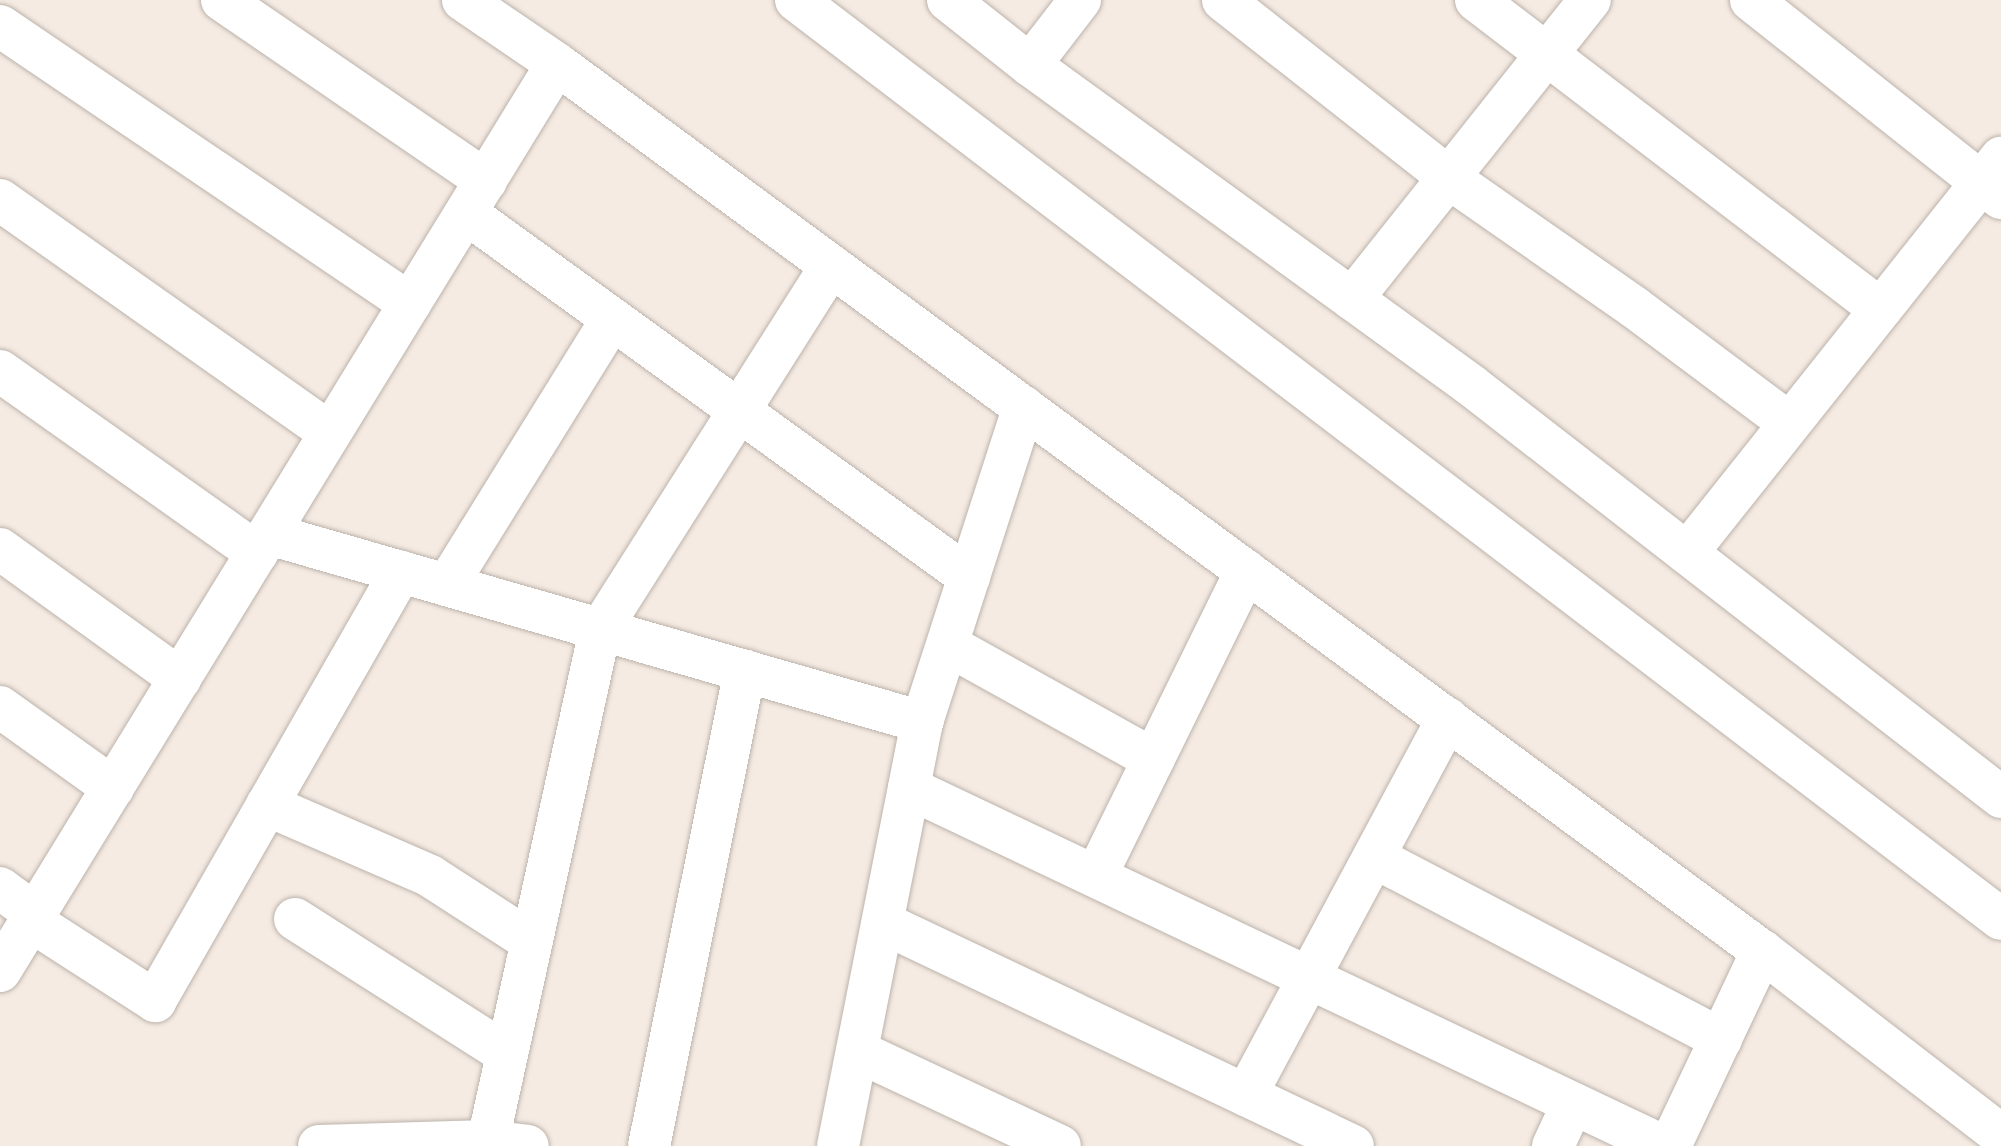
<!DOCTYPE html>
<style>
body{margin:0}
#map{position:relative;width:2001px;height:1146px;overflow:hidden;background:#f5ebe3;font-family:Montserrat,sans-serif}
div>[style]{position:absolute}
.roads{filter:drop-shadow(0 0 2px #bcb3ab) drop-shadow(0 0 2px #bcb3ab)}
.minor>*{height:42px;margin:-21px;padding:0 21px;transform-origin:21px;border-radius:21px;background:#fff}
span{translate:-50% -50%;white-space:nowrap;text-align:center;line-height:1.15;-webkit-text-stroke:7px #fff9f4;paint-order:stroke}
</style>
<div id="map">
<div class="roads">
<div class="minor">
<i style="left:222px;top:0;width:320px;rotate:34.4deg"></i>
<i style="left:463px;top:0;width:114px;rotate:34.2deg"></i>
<i style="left:796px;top:0;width:1515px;rotate:37.33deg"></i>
<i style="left:948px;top:0;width:105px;rotate:38.4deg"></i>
<i style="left:1030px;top:65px;width:546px;rotate:35.99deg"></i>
<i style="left:1472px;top:386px;width:670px;rotate:37.84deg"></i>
<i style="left:1223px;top:0;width:288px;rotate:38.2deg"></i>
<i style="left:1449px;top:178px;width:226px;rotate:34.9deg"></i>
<i style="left:1634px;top:307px;width:194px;rotate:36.8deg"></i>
<i style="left:1476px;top:0;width:509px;rotate:37.41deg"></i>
<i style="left:1751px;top:0;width:319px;rotate:38.4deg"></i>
<i style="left:0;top:26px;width:495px;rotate:34.1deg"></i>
<i style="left:1030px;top:65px;width:82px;rotate:-52.4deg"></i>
<i style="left:0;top:200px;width:404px;rotate:35.2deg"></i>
<i style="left:466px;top:213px;width:621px;rotate:35.89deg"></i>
<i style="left:1352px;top:299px;width:382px;rotate:-51.5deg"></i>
<i style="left:0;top:371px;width:315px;rotate:35.3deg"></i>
<i style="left:269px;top:534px;width:680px;rotate:16.06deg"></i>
<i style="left:0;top:549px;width:222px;rotate:35.8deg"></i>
<i style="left:1687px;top:553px;width:505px;rotate:-51.52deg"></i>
<i style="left:447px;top:585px;width:313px;rotate:-58.2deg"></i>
<i style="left:948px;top:645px;width:235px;rotate:29.1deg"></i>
<i style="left:0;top:707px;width:139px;rotate:35.6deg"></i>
<i style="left:909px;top:788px;width:835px;rotate:25.4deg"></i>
<i style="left:267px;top:805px;width:178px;rotate:23.5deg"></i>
<i style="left:430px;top:876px;width:121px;rotate:32.9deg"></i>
<i style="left:1374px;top:857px;width:392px;rotate:27.7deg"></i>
<i style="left:1096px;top:876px;width:340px;rotate:-63.8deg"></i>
<i style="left:0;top:888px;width:44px;rotate:36.6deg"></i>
<i style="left:295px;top:919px;width:251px;rotate:32.5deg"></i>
<i style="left:31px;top:921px;width:148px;rotate:32.8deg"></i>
<i style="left:155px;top:1001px;width:495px;rotate:-60.2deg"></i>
<i style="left:883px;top:923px;width:520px;rotate:25.38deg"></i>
<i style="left:0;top:971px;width:1064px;rotate:-58.45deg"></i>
<i style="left:557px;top:64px;width:1496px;rotate:36.36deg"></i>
<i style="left:1762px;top:951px;width:302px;rotate:37.6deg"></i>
<i style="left:857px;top:1051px;width:224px;rotate:25.1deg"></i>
<i style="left:1246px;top:1095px;width:427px;rotate:-61.8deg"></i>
<i style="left:488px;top:1141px;width:523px;rotate:-77.64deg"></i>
<i style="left:600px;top:630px;width:431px;rotate:-57.6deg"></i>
<i style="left:319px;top:1146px;width:169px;rotate:-1.7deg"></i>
<i style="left:488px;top:1141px;width:40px;rotate:7.1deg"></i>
<i style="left:649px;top:1146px;width:485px;rotate:-78.6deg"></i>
<i style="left:838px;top:1146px;width:432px;rotate:-78.8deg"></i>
<i style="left:922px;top:722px;width:331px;rotate:-72.1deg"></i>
<i style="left:1553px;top:1146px;width:47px;rotate:-65.1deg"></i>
<i style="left:1670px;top:1146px;width:216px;rotate:-64.7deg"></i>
</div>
</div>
</div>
